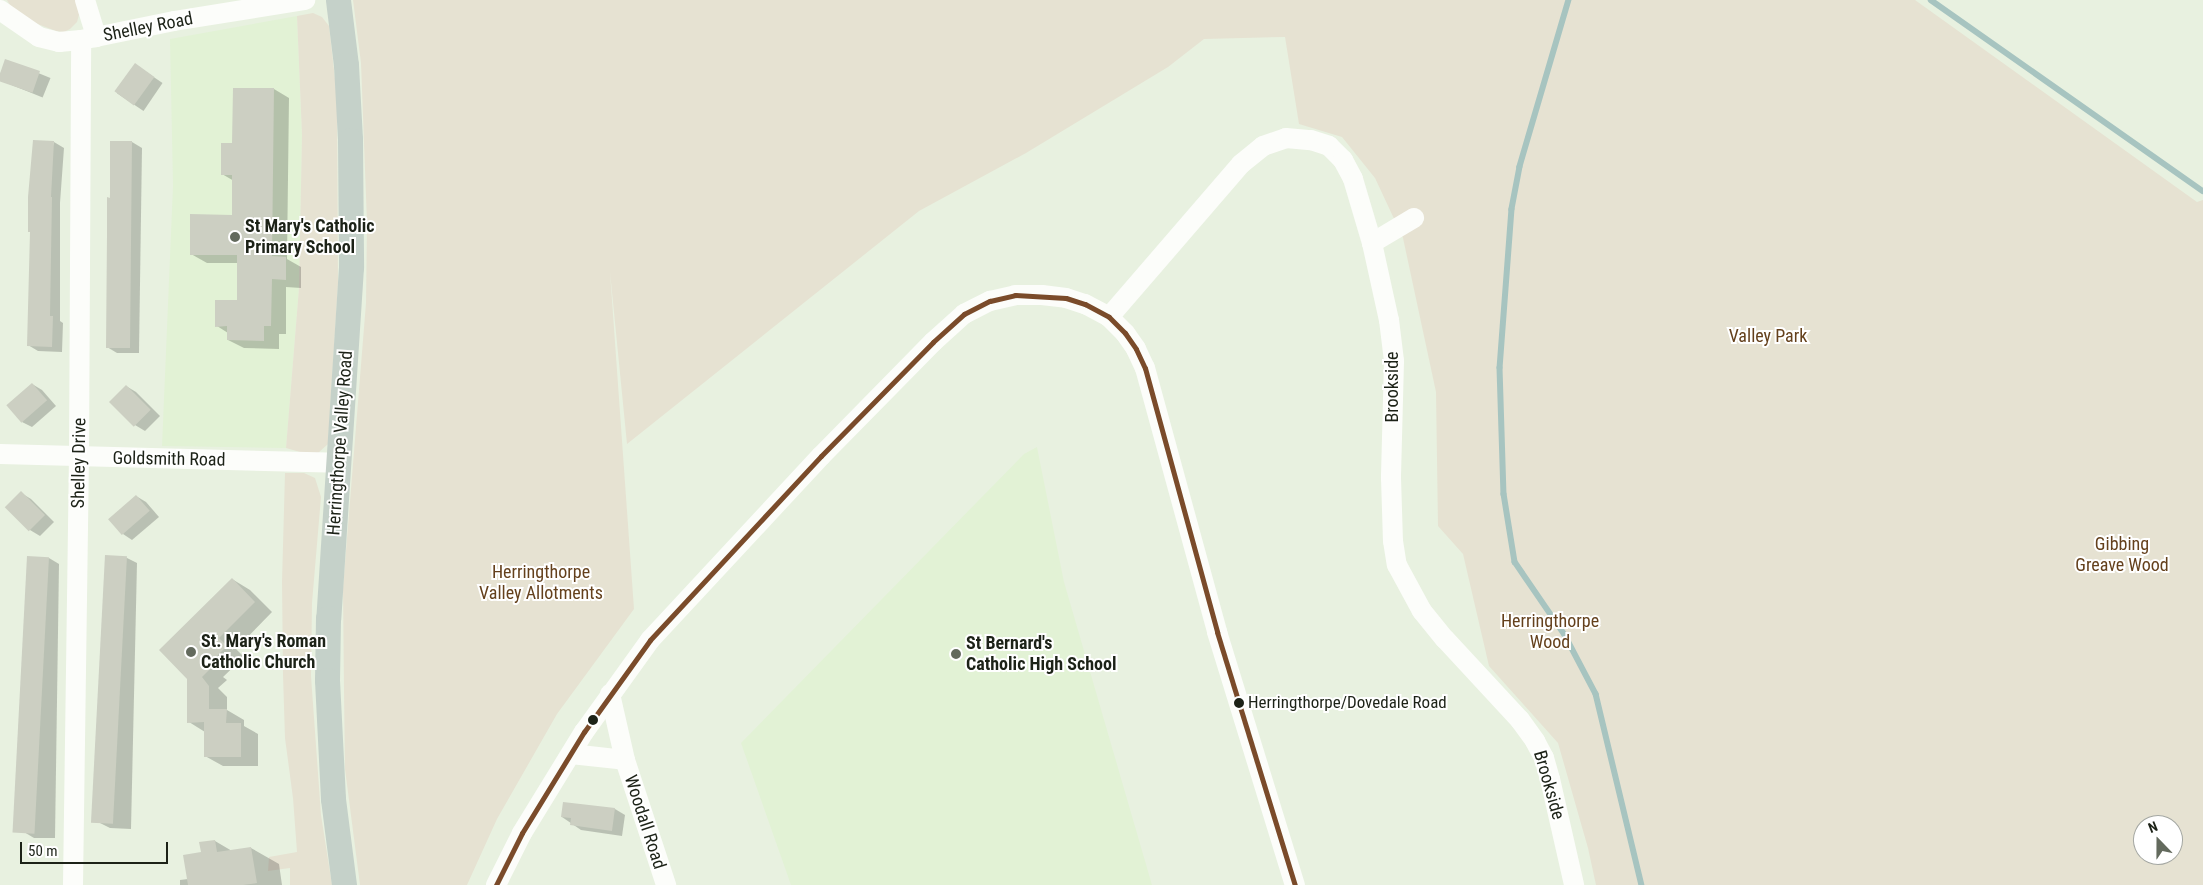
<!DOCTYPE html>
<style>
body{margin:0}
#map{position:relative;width:2203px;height:885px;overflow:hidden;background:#e8f1e0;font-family:"Roboto Condensed",sans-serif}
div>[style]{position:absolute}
.built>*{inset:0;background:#e2f2d5}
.green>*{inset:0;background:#e6e2d2}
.shadow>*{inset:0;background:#0003;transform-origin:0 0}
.stream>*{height:5.5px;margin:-2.75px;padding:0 2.75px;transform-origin:2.75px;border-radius:2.75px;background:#a7c4c0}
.building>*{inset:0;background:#cccfc2;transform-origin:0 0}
.minor>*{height:20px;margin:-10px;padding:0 10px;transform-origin:10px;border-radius:10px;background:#fcfdfa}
.major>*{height:25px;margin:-12.5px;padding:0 12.5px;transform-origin:12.5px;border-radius:12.5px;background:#c5d1c9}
.bus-1>*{height:5px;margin:-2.5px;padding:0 2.5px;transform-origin:2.5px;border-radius:2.5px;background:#7a4b2a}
.dots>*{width:14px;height:14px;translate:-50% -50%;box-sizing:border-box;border:2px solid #fff;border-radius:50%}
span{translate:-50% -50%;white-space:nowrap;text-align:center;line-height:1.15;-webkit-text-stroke:4px #fff;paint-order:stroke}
.bus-label{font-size:17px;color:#1c2217}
.left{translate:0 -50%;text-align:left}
.street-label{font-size:18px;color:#1c2217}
.poi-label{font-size:18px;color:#1c2217;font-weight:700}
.park-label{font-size:18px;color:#64401c}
.north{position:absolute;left:2133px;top:815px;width:50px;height:50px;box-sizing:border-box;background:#fff;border:1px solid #a4a7a2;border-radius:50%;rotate:338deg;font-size:14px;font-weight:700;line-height:20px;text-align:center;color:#1c2217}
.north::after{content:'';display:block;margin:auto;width:18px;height:22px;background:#636a5d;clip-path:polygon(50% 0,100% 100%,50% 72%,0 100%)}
.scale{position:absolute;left:20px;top:842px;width:148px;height:22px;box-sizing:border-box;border:2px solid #1c2217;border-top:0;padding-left:6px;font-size:15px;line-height:18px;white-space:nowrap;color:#1c2217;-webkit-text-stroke:4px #fff;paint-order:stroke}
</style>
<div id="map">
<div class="built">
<i style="clip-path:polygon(297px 16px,302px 135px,299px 288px,286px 448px,162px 446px,173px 186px,170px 39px)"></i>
<i style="clip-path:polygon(1037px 447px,1064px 582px,1152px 885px,791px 885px,741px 743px,1024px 454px)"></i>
</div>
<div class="green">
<i style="clip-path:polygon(7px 0,77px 0,79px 15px,77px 22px,70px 29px,64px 32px,56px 31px,35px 23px,11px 7px)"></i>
<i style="clip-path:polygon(evenodd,353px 0,1915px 0,2197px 202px,2203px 200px,2203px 885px,1596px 885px,1588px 848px,1558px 743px,1489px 666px,1463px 554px,1438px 526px,1436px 392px,1403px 238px,1375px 178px,1342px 137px,1299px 124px,1285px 37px,1204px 39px,1168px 67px,1026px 153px,919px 211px,627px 444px,610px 272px,634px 609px,557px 714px,497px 819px,467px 885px,360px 885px,345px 769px,344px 691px,343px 588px,366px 303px,367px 223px,361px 63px,353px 0,2143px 825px,2173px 825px,2173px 855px,2143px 855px,2143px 825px)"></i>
<i style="clip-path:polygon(313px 13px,322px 17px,329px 26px,337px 96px,338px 283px,328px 444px,318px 453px,307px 454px,286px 448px,299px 288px,302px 135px,297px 16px)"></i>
<i style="clip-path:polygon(285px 473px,304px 473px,315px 478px,321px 497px,312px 603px,311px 676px,321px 815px,332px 885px,290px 885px,290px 868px,268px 871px,269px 857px,297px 852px,293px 798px,285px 738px,283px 675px,282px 582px)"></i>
</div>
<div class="shadow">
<i style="left:6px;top:60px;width:48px;height:21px;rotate:22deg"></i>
<i style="left:136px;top:65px;width:32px;height:34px;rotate:34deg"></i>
<i style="clip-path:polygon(274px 89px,289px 98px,287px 259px,301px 267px,301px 288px,286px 287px,286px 334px,279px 334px,279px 349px,244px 348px,228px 340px,228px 333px,217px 326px,238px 302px,238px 263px,207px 263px,191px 254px,233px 216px,234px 181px,222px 174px,233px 144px)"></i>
<i style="clip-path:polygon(54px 142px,64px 148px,60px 203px,60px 321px,63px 323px,62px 352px,38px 351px,28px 345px,31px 232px)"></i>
<i style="clip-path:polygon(111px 142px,132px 142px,142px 148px,139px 353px,117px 353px,107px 347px)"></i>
<i style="clip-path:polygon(32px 384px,42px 390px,56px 406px,32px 427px,22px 422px)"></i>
<i style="clip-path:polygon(126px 386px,136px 392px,160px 416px,145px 431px,135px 425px,111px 401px)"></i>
<i style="clip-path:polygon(21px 493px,31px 499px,54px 522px,40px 536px,30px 530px)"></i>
<i style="clip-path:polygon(136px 496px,146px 502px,159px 517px,132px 540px,123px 534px)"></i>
<i style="clip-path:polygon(106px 557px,127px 558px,137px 563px,131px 829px,110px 828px,100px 823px)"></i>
<i style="clip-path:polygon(28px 558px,49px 558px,59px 564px,55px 838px,34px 838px,24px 832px)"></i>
<i style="clip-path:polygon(232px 579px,250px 590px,272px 612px,236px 649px,244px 657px,223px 677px,227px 680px,218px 688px,227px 697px,227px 710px,244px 720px,244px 726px,258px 734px,258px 766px,223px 766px,205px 756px,205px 732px,189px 722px,188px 678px)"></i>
<i style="clip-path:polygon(564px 803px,615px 809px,625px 815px,622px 836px,581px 830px,562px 817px)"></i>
<i style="clip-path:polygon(215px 841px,232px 851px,251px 848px,279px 864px,282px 885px,180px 885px,180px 880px,188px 879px,203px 853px)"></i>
</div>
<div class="stream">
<i style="left:1569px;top:0;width:174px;rotate:106.4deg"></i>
<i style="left:1520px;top:167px;width:43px;rotate:100.8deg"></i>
<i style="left:1512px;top:209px;width:159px;rotate:94.3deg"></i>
<i style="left:1500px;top:368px;width:126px;rotate:88.2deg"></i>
<i style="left:1504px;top:494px;width:69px;rotate:80.8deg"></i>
<i style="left:1515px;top:562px;width:88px;rotate:55.6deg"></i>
<i style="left:1565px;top:635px;width:67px;rotate:62.3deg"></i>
<i style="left:1596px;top:694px;width:196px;rotate:76.5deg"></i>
<i style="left:1931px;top:0;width:332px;rotate:35.1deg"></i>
</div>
<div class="building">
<i style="left:5px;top:59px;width:37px;height:23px;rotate:19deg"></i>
<i style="left:135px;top:63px;width:24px;height:35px;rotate:36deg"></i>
<i style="clip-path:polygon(233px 88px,274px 88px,272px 256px,286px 257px,286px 280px,272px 279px,271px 326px,264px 326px,264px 341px,227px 340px,227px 326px,215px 327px,215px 300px,237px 300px,237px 255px,190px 255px,190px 214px,232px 215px,232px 175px,221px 175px,221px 143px,232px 143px)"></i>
<i style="clip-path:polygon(33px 140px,54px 141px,51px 197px,52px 197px,50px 316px,53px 316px,52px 347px,27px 346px,30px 232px,28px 232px,28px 197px)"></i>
<i style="clip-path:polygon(110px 141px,132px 141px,130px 348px,106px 348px,107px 234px,107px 197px,110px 198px)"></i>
<i style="left:32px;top:383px;width:23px;height:34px;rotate:49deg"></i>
<i style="left:126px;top:385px;width:35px;height:24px;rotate:45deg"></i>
<i style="left:21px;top:491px;width:34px;height:23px;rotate:45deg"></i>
<i style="left:136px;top:495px;width:21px;height:37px;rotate:49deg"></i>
<i style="left:105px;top:555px;width:22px;height:268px;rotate:3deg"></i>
<i style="left:27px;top:556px;width:22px;height:277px;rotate:3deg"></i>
<i style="clip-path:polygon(232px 578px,255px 602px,219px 638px,227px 646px,207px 666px,210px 669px,202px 677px,209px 686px,209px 709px,227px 709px,226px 723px,241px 723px,241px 757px,204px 757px,204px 722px,187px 723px,187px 679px,159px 650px)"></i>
<i style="clip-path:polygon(563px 802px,615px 808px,612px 831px,570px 825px,571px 818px,561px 817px)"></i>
<i style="clip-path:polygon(215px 840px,217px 852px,251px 847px,257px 883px,243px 885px,188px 885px,183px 855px,201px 852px,199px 842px)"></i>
</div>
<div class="minor">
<i style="left:85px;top:0;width:39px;rotate:73deg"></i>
<i style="left:0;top:10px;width:47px;rotate:34.7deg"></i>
<i style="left:39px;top:37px;width:21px;rotate:14deg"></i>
<i style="left:59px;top:42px;width:22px;rotate:-5deg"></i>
<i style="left:81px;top:40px;width:95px;rotate:-11.5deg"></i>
<i style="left:174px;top:21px;width:133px;rotate:-9.1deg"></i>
<i style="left:1372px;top:243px;width:49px;rotate:-30.8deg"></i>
<i style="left:1109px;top:317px;width:202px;rotate:-49.2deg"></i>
<i style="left:1241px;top:164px;width:28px;rotate:-39deg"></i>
<i style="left:1263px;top:146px;width:24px;rotate:-19deg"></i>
<i style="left:1286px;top:138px;width:25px;rotate:5deg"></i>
<i style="left:1311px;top:140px;width:19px;rotate:18deg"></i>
<i style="left:1329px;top:146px;width:20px;rotate:45deg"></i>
<i style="left:1343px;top:160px;width:21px;rotate:62deg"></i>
<i style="left:1353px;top:179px;width:67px;rotate:73.5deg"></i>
<i style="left:1372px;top:243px;width:79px;rotate:77.6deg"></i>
<i style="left:1389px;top:320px;width:41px;rotate:83deg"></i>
<i style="left:1394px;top:361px;width:117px;rotate:91.5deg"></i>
<i style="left:1391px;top:478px;width:63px;rotate:88.2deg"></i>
<i style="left:1393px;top:541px;width:24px;rotate:81deg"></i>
<i style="left:1397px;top:565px;width:52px;rotate:61.5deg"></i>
<i style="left:1422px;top:611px;width:36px;rotate:51deg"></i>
<i style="left:1445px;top:639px;width:110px;rotate:47.2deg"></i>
<i style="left:1520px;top:720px;width:26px;rotate:54deg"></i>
<i style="left:1535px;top:741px;width:19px;rotate:62deg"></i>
<i style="left:1544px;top:758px;width:22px;rotate:74deg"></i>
<i style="left:1550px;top:779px;width:109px;rotate:77.2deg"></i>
<i style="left:0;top:454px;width:338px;rotate:1.5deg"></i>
<i style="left:610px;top:694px;width:68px;rotate:77.2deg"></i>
<i style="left:625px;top:760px;width:132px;rotate:71.8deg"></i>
<i style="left:571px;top:754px;width:54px;rotate:6.3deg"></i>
<i style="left:73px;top:885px;width:428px;rotate:-89.2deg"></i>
<i style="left:79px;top:457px;width:417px;rotate:-89.7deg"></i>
<i style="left:496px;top:885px;width:58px;rotate:-63.4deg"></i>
<i style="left:522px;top:833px;width:119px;rotate:-58.5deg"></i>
<i style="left:584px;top:732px;width:113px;rotate:-54.3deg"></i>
<i style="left:650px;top:640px;width:251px;rotate:-47.1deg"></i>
<i style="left:821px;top:456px;width:160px;rotate:-45.5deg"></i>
<i style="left:933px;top:342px;width:42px;rotate:-42.1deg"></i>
<i style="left:964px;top:314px;width:29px;rotate:-27deg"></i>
<i style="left:990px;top:301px;width:26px;rotate:-13deg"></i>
<i style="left:1015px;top:295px;width:27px"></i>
<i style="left:1042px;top:295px;width:24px;rotate:7deg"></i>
<i style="left:1066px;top:298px;width:20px;rotate:18deg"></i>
<i style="left:1085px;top:304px;width:27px;rotate:28deg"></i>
<i style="left:1109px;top:317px;width:23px;rotate:45deg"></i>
<i style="left:1125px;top:333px;width:19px;rotate:55deg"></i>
<i style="left:1136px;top:349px;width:21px;rotate:65deg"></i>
<i style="left:1145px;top:368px;width:274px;rotate:74.7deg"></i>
<i style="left:1217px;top:632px;width:265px;rotate:72.9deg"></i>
</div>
<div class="major">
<i style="left:338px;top:0;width:65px;rotate:83deg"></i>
<i style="left:346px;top:65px;width:75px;rotate:86.9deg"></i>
<i style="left:350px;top:140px;width:127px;rotate:89.5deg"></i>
<i style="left:351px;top:267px;width:352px;rotate:93.7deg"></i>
<i style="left:328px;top:618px;width:62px;rotate:90.9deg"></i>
<i style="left:327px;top:680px;width:119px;rotate:87.1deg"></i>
<i style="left:333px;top:799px;width:87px;rotate:82.7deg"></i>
</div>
<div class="bus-1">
<i style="left:496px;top:885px;width:58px;rotate:-63.4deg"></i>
<i style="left:522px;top:833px;width:119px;rotate:-58.5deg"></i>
<i style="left:584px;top:732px;width:113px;rotate:-54.3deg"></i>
<i style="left:650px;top:640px;width:251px;rotate:-47.1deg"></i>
<i style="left:821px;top:456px;width:160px;rotate:-45.5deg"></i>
<i style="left:933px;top:342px;width:42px;rotate:-42.1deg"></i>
<i style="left:964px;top:314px;width:29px;rotate:-27deg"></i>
<i style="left:990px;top:301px;width:26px;rotate:-13deg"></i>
<i style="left:1015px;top:295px;width:51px;rotate:3.4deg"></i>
<i style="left:1066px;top:298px;width:20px;rotate:18deg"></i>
<i style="left:1085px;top:304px;width:27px;rotate:28deg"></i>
<i style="left:1109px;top:317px;width:23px;rotate:45deg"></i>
<i style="left:1125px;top:333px;width:19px;rotate:55deg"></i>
<i style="left:1136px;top:349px;width:21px;rotate:65deg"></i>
<i style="left:1145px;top:368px;width:274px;rotate:74.7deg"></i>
<i style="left:1217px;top:632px;width:265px;rotate:72.9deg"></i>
</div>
<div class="dots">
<i style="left:235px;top:237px;background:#636a5d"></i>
<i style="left:191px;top:652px;background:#636a5d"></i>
<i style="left:956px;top:654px;background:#636a5d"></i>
<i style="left:1239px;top:703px;background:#1c2217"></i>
<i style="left:593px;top:720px;background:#1c2217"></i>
</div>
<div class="bus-label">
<span class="left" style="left:1248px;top:703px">Herringthorpe/Dovedale Road</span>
</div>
<div class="street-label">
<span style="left:148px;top:27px;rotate:-11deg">Shelley Road</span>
<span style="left:1392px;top:387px;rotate:-90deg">Brookside</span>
<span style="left:340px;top:443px;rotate:-86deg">Herringthorpe Valley Road</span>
<span style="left:169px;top:459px;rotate:1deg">Goldsmith Road</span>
<span style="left:79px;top:463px;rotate:-89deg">Shelley Drive</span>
<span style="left:1549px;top:785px;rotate:74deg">Brookside</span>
<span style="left:645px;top:822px;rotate:72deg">Woodall Road</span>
</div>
<div class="poi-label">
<span class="left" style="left:245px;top:237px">St Mary's Catholic<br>Primary School</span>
<span class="left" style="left:201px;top:652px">St. Mary's Roman<br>Catholic Church</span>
<span class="left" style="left:966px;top:654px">St Bernard's<br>Catholic High School</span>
</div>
<div class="park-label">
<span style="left:1768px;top:336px">Valley Park</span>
<span style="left:2122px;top:555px">Gibbing<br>Greave Wood</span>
<span style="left:541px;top:583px">Herringthorpe<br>Valley Allotments</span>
<span style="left:1550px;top:632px">Herringthorpe<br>Wood</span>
</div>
<div class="north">N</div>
<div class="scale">50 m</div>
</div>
